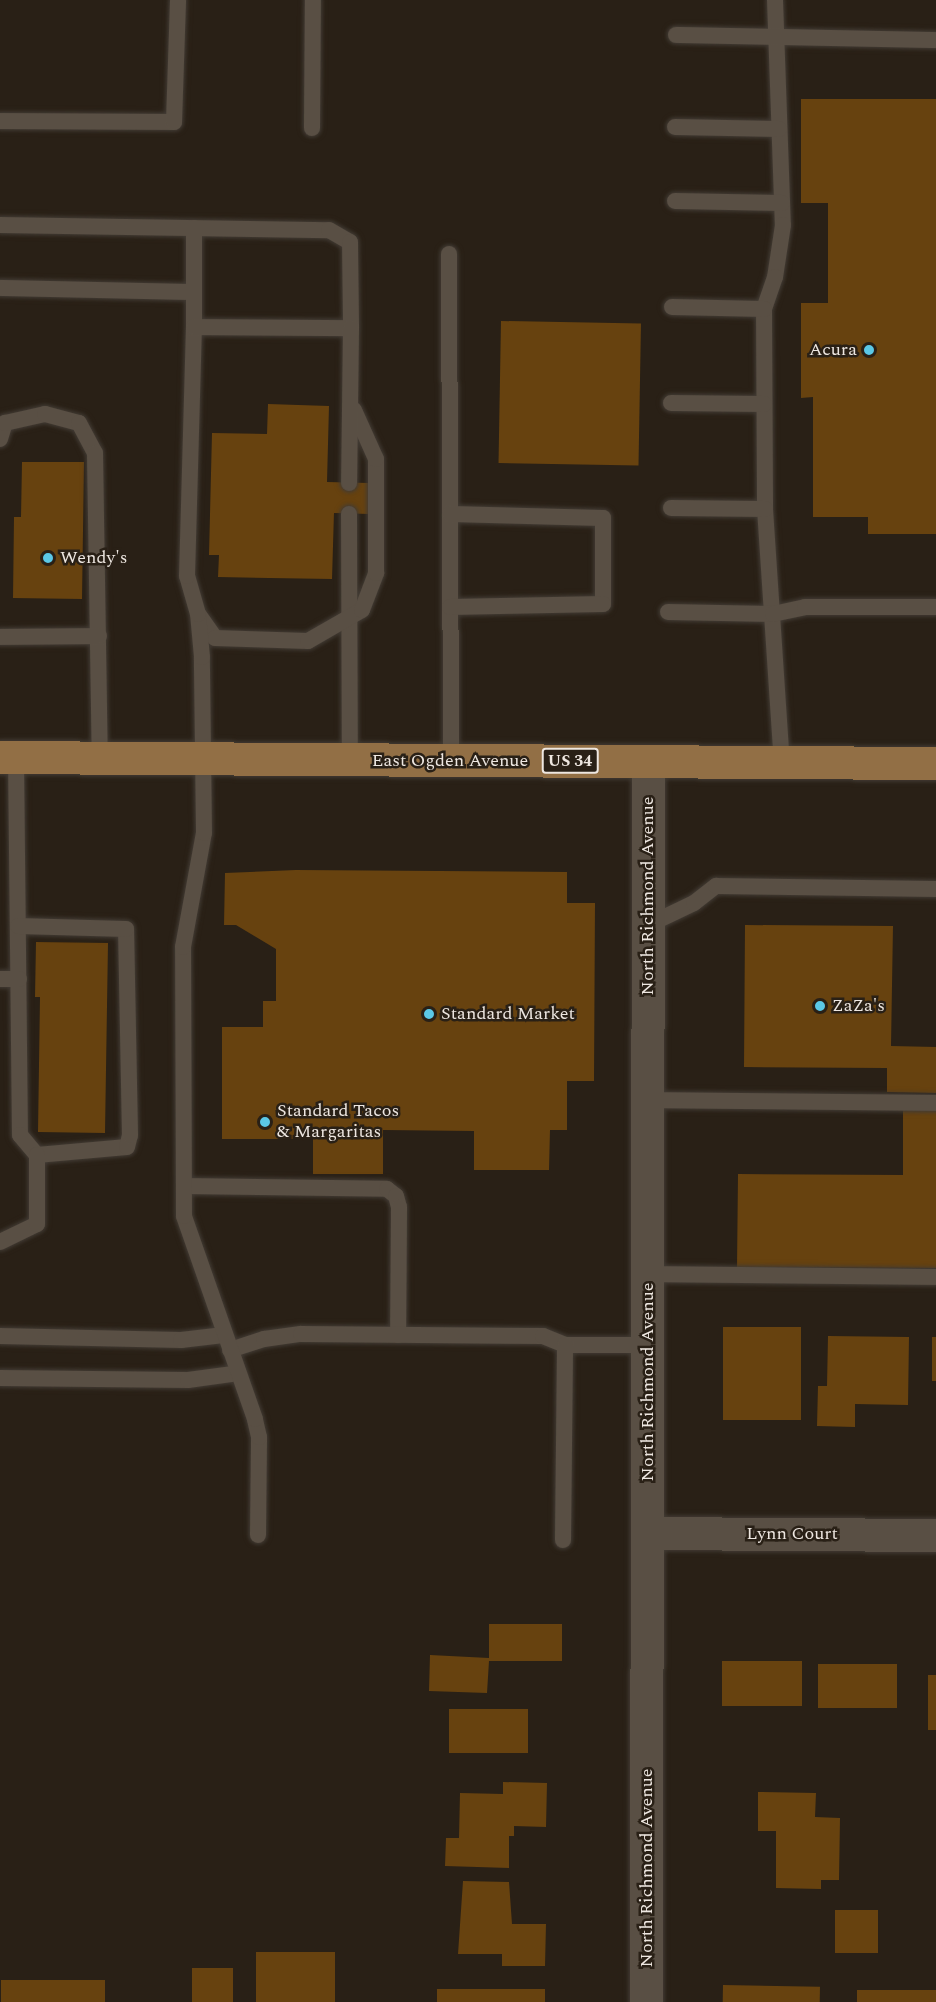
<!DOCTYPE html>
<style>
body{margin:0}
#map{position:relative;width:936px;height:2002px;overflow:hidden;background:#292016;font-family:Spectral,serif}
div>[style]{position:absolute}
.building>*{inset:0;background:#67420f;transform-origin:0 0}
.roads{filter:drop-shadow(0 0 2px #423b34) drop-shadow(0 0 2px #423b34)}
.service>*{height:16px;margin:-8px;padding:0 8px;transform-origin:8px;border-radius:8px;background:#594f44}
.minor>*{height:33px;margin:-16.5px;padding:0 16.5px;transform-origin:16.5px;border-radius:16.5px;background:#594f44}
.primary>*{height:33px;margin:-16.5px;padding:0 16.5px;transform-origin:16.5px;border-radius:16.5px;background:#926f45}
.dots>*{width:16px;height:16px;translate:-50% -50%;box-sizing:border-box;border:3px solid #292016;border-radius:50%}
span{translate:-50% -50%;white-space:nowrap;text-align:center;line-height:1.15;-webkit-text-stroke:5px #292016;paint-order:stroke}
.shield-label span{padding:2px 4px;background:#292016;border:2px solid;border-radius:4px;-webkit-text-stroke-width:0}
.shield-label{font-size:16px;color:#eee7e1;font-weight:700}
.poi-label{font-size:18px;color:#eee7e1}
.right{translate:-100% -50%;text-align:right}
.left{translate:0 -50%;text-align:left}
.street-label{font-size:18px;color:#eee7e1}
</style>
<div id="map">
<div class="building">
<i style="clip-path:polygon(801px 99px,936px 99px,936px 534px,868px 534px,868px 517px,813px 517px,813px 397px,801px 398px,801px 303px,828px 303px,828px 203px,801px 203px)"></i>
<i style="left:501px;top:321px;width:140px;height:142px;rotate:1deg"></i>
<i style="clip-path:polygon(268px 404px,329px 406px,327px 482px,369px 483px,369px 514px,334px 513px,332px 579px,218px 577px,219px 555px,209px 555px,212px 433px,267px 434px)"></i>
<i style="clip-path:polygon(22px 462px,84px 462px,82px 599px,13px 598px,14px 517px,21px 517px)"></i>
<i style="clip-path:polygon(296px 870px,567px 872px,567px 903px,595px 903px,594px 1081px,567px 1081px,567px 1130px,550px 1130px,549px 1170px,474px 1170px,474px 1131px,383px 1130px,383px 1174px,313px 1174px,313px 1139px,222px 1139px,222px 1027px,263px 1027px,263px 1001px,276px 1001px,276px 949px,236px 925px,224px 925px,225px 873px)"></i>
<i style="clip-path:polygon(745px 925px,893px 926px,891px 1046px,936px 1047px,936px 1093px,887px 1092px,887px 1068px,744px 1067px)"></i>
<i style="clip-path:polygon(36px 942px,108px 943px,105px 1133px,38px 1132px,40px 997px,35px 997px)"></i>
<i style="clip-path:polygon(903px 1110px,936px 1110px,936px 1268px,737px 1267px,738px 1174px,903px 1175px)"></i>
<i style="left:723px;top:1327px;width:78px;height:93px"></i>
<i style="clip-path:polygon(828px 1336px,909px 1337px,908px 1405px,855px 1404px,855px 1427px,817px 1426px,818px 1386px,827px 1386px)"></i>
<i style="left:932px;top:1337px;width:4px;height:44px"></i>
<i style="clip-path:polygon(489px 1624px,562px 1624px,562px 1661px,489px 1661px,487px 1693px,429px 1691px,430px 1655px,489px 1658px)"></i>
<i style="left:722px;top:1661px;width:80px;height:45px"></i>
<i style="left:818px;top:1664px;width:79px;height:44px"></i>
<i style="left:928px;top:1675px;width:8px;height:55px"></i>
<i style="left:449px;top:1709px;width:79px;height:44px"></i>
<i style="clip-path:polygon(503px 1782px,547px 1783px,546px 1827px,514px 1826px,514px 1836px,509px 1836px,509px 1868px,445px 1866px,446px 1838px,459px 1838px,460px 1793px,503px 1794px)"></i>
<i style="clip-path:polygon(758px 1792px,816px 1793px,815px 1817px,840px 1818px,839px 1880px,821px 1880px,821px 1889px,776px 1888px,776px 1831px,758px 1831px)"></i>
<i style="clip-path:polygon(463px 1881px,509px 1882px,512px 1924px,546px 1924px,545px 1966px,502px 1966px,502px 1954px,458px 1954px)"></i>
<i style="left:835px;top:1910px;width:43px;height:43px"></i>
<i style="left:256px;top:1952px;width:79px;height:50px"></i>
<i style="left:192px;top:1968px;width:41px;height:34px"></i>
<i style="left:1px;top:1980px;width:104px;height:22px"></i>
<i style="left:723px;top:1985px;width:97px;height:17px;rotate:1deg"></i>
<i style="left:437px;top:1989px;width:108px;height:13px"></i>
<i style="left:857px;top:1990px;width:79px;height:12px"></i>
</div>
<div class="roads">
<div class="service">
<i style="left:775px;top:0;width:225px;rotate:88deg"></i>
<i style="left:783px;top:225px;width:53px;rotate:98.7deg"></i>
<i style="left:775px;top:277px;width:34px;rotate:109deg"></i>
<i style="left:764px;top:309px;width:200px;rotate:89.7deg"></i>
<i style="left:765px;top:509px;width:254px;rotate:86.2deg"></i>
<i style="left:676px;top:35px;width:260px;rotate:1.1deg"></i>
<i style="left:0;top:121px;width:174px;rotate:0.3deg"></i>
<i style="left:174px;top:122px;width:122px;rotate:-88.1deg"></i>
<i style="left:675px;top:127px;width:104px;rotate:1.1deg"></i>
<i style="left:312px;top:128px;width:128px;rotate:-89.6deg"></i>
<i style="left:675px;top:201px;width:107px;rotate:1.1deg"></i>
<i style="left:0;top:225px;width:329px;rotate:0.9deg"></i>
<i style="left:329px;top:230px;width:24px;rotate:30deg"></i>
<i style="left:350px;top:242px;width:86px;rotate:89.3deg"></i>
<i style="left:449px;top:254px;width:507px;rotate:89.77deg"></i>
<i style="left:0;top:288px;width:194px;rotate:1.2deg"></i>
<i style="left:672px;top:307px;width:92px;rotate:1.2deg"></i>
<i style="left:194px;top:327px;width:99px;rotate:-90deg"></i>
<i style="left:671px;top:403px;width:93px;rotate:0.6deg"></i>
<i style="left:0;top:439px;width:17px;rotate:-73deg"></i>
<i style="left:5px;top:423px;width:41px;rotate:-12.7deg"></i>
<i style="left:45px;top:414px;width:35px;rotate:15deg"></i>
<i style="left:79px;top:423px;width:34px;rotate:62deg"></i>
<i style="left:95px;top:453px;width:306px;rotate:89.1deg"></i>
<i style="left:671px;top:508px;width:94px;rotate:0.6deg"></i>
<i style="left:349px;top:514px;width:246px;rotate:89.8deg"></i>
<i style="left:450px;top:514px;width:153px;rotate:1.5deg"></i>
<i style="left:603px;top:518px;width:86px;rotate:90deg"></i>
<i style="left:603px;top:604px;width:153px;rotate:178.9deg"></i>
<i style="left:668px;top:612px;width:105px;rotate:1.1deg"></i>
<i style="left:773px;top:614px;width:33px;rotate:-12deg"></i>
<i style="left:805px;top:607px;width:131px"></i>
<i style="left:199px;top:615px;width:28px;rotate:55deg"></i>
<i style="left:215px;top:638px;width:93px;rotate:1.8deg"></i>
<i style="left:308px;top:641px;width:62px;rotate:-29.9deg"></i>
<i style="left:362px;top:610px;width:40px;rotate:-69deg"></i>
<i style="left:376px;top:573px;width:114px;rotate:-90deg"></i>
<i style="left:376px;top:459px;width:54px;rotate:-114.2deg"></i>
<i style="left:0;top:637px;width:99px;rotate:-0.6deg"></i>
<i style="left:16px;top:757px;width:378px;rotate:89.4deg"></i>
<i style="left:20px;top:1135px;width:26px;rotate:50deg"></i>
<i style="left:37px;top:1155px;width:90px;rotate:-5.1deg"></i>
<i style="left:127px;top:1147px;width:12px;rotate:-76deg"></i>
<i style="left:130px;top:1135px;width:206px;rotate:-91.1deg"></i>
<i style="left:126px;top:929px;width:108px;rotate:-178.4deg"></i>
<i style="left:648px;top:925px;width:51px;rotate:-25.6deg"></i>
<i style="left:694px;top:903px;width:28px;rotate:-38deg"></i>
<i style="left:716px;top:886px;width:220px;rotate:0.8deg"></i>
<i style="left:0;top:979px;width:19px"></i>
<i style="left:648px;top:1100px;width:288px;rotate:0.6deg"></i>
<i style="left:184px;top:1186px;width:203px;rotate:0.8deg"></i>
<i style="left:387px;top:1189px;width:11px;rotate:38deg"></i>
<i style="left:396px;top:1196px;width:11px;rotate:75deg"></i>
<i style="left:399px;top:1207px;width:128px;rotate:90.4deg"></i>
<i style="left:0;top:1242px;width:41px;rotate:-25.9deg"></i>
<i style="left:37px;top:1224px;width:69px;rotate:-90deg"></i>
<i style="left:648px;top:1274px;width:288px;rotate:0.6deg"></i>
<i style="left:0;top:1336px;width:181px;rotate:1.3deg"></i>
<i style="left:181px;top:1340px;width:43px;rotate:-6.6deg"></i>
<i style="left:230px;top:1350px;width:36px;rotate:-18deg"></i>
<i style="left:264px;top:1339px;width:37px;rotate:-8deg"></i>
<i style="left:301px;top:1334px;width:242px;rotate:0.5deg"></i>
<i style="left:543px;top:1336px;width:24px;rotate:22deg"></i>
<i style="left:565px;top:1345px;width:83px"></i>
<i style="left:0;top:1378px;width:188px;rotate:0.6deg"></i>
<i style="left:188px;top:1380px;width:51px;rotate:-7.8deg"></i>
<i style="left:258px;top:1535px;width:98px;rotate:-89.4deg"></i>
<i style="left:259px;top:1437px;width:18px;rotate:-103deg"></i>
<i style="left:255px;top:1419px;width:215px;rotate:-109.3deg"></i>
<i style="left:184px;top:1216px;width:269px;rotate:-90.2deg"></i>
<i style="left:183px;top:947px;width:116px;rotate:-79.6deg"></i>
<i style="left:204px;top:833px;width:176px;rotate:-90.7deg"></i>
<i style="left:202px;top:657px;width:43px;rotate:-95.3deg"></i>
<i style="left:198px;top:614px;width:40px;rotate:-106deg"></i>
<i style="left:187px;top:576px;width:249px;rotate:-88.4deg"></i>
<i style="left:194px;top:327px;width:157px;rotate:0.4deg"></i>
<i style="left:351px;top:328px;width:155px;rotate:90.7deg"></i>
<i style="left:563px;top:1540px;width:195px;rotate:-89.4deg"></i>
</div>
<div class="minor">
<i style="left:648px;top:1533px;width:288px;rotate:0.4deg"></i>
<i style="left:646px;top:2002px;width:1240px;rotate:-89.91deg"></i>
</div>
<div class="primary">
<i style="left:0;top:757px;width:936px;rotate:0.37deg"></i>
</div>
</div>
<div class="dots">
<i style="left:869px;top:350px;background:#5bc8e6"></i>
<i style="left:48px;top:558px;background:#5bc8e6"></i>
<i style="left:820px;top:1006px;background:#5bc8e6"></i>
<i style="left:429px;top:1014px;background:#5bc8e6"></i>
<i style="left:265px;top:1122px;background:#5bc8e6"></i>
</div>
<div class="shield-label">
<span style="left:570px;top:761px">US 34</span>
</div>
<div class="poi-label">
<span class="right" style="left:857px;top:350px">Acura</span>
<span class="left" style="left:60px;top:558px">Wendy's</span>
<span class="left" style="left:832px;top:1006px">ZaZa's</span>
<span class="left" style="left:441px;top:1014px">Standard Market</span>
<span class="left" style="left:277px;top:1122px">Standard Tacos<br>&amp; Margaritas</span>
</div>
<div class="street-label">
<span style="left:450px;top:761px">East Ogden Avenue</span>
<span style="left:648px;top:896px;rotate:-90deg">North Richmond Avenue</span>
<span style="left:648px;top:1382px;rotate:-90deg">North Richmond Avenue</span>
<span style="left:792px;top:1534px">Lynn Court</span>
<span style="left:647px;top:1868px;rotate:-90deg">North Richmond Avenue</span>
</div>
</div>
